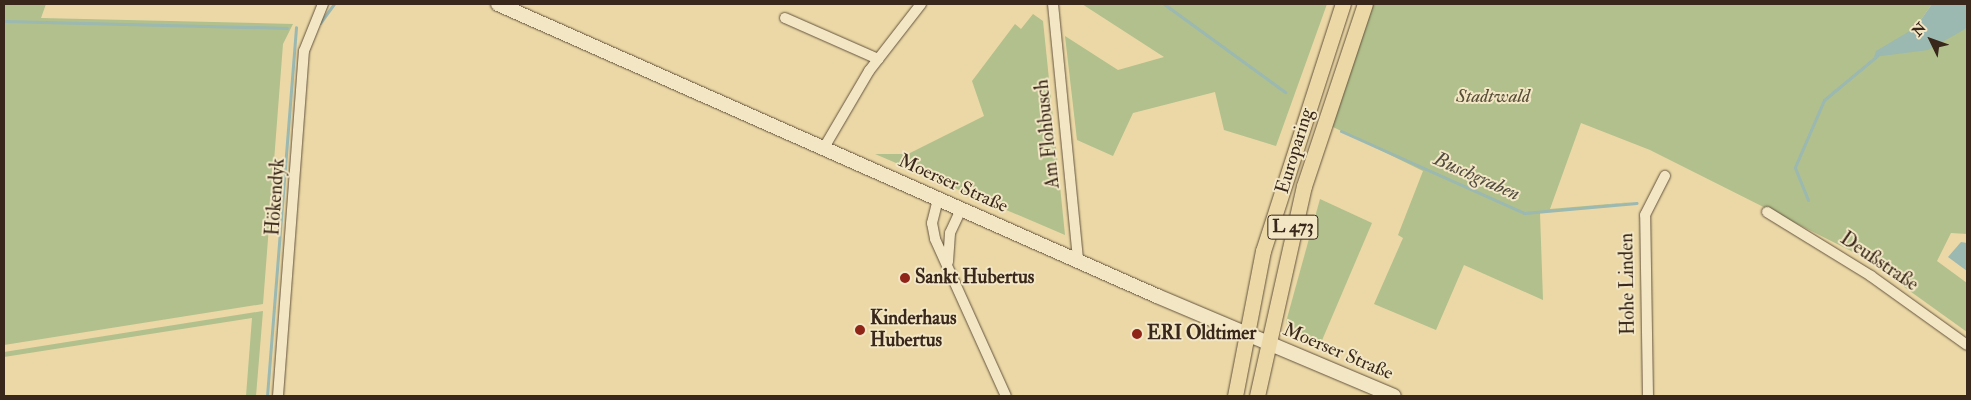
<!DOCTYPE html>
<meta charset="utf-8">
<style>
body{margin:0}
#map{position:relative;width:1971px;height:400px;overflow:hidden;background:#ebd8a6;font-family:"IM FELL Double Pica",serif}
div>[style]{position:absolute}
.green>*{inset:0;background:#b1c08c}
.water>*{inset:0;background:#9bb8b1}
.stream>*{height:3px;margin:-1.5px;padding:0 1.5px;transform-origin:1.5px;border-radius:1.5px;background:#9bb8b1}
.roads{filter:drop-shadow(0 0 1px #65533d) drop-shadow(0 0 1px #65533d)}
.minor>*{height:10px;margin:-5px;padding:0 5px;transform-origin:5px;border-radius:5px;background:#f2e6c5}
.secondary>*{height:14px;margin:-7px;padding:0 7px;transform-origin:7px;border-radius:7px;background:#f2e6c5}
.primary>*{height:15px;margin:-7.5px;padding:0 7.5px;transform-origin:7.5px;border-radius:7.5px;background:#ebd8a6}
.dots>*{width:14px;height:14px;translate:-50% -50%;box-sizing:border-box;border:2px solid #f2e6c5;border-radius:50%}
span{translate:-50% -50%;white-space:nowrap;text-align:center;line-height:1.15;-webkit-text-stroke:4px #f2e6c5;paint-order:stroke}
.shield-label span{padding:1px 4px;background:#f2e6c5;border:1px solid;border-radius:4px;-webkit-text-stroke-width:0}
.shield-label{font-size:18px;color:#38271a;font-weight:700}
.park-label{font-size:19px;color:#564d36;font-style:italic}
.street-label{font-size:19px;color:#38271a}
.poi-label{font-size:19px;color:#38271a;font-weight:700}
.left{translate:0 -50%;text-align:left}
.water-label{font-size:20px;color:#514b40;font-style:italic}
.frame{position:absolute;inset:0;border:5px solid #38271a;pointer-events:none}
.north{position:absolute;left:1906px;top:15px;width:50px;height:50px;-webkit-text-stroke:4px #f2e6c5;paint-order:stroke;rotate:312deg;font-size:14px;font-weight:700;line-height:20px;text-align:center;color:#38271a}
.north::after{content:'';display:block;margin:auto;width:18px;height:22px;background:#38271a;clip-path:polygon(50% 0,100% 100%,50% 72%,0 100%)}
</style>
<div id="map">
<div class="green">
<i style="clip-path:polygon(4px 4px,46px 4px,41px 18px,293px 24px,283px 44px,263px 304px,4px 345px)"></i>
<i style="clip-path:polygon(1082px 4px,1327px 4px,1276px 146px,1224px 130px,1215px 92px,1133px 113px,1113px 156px,1077px 140px,1065px 36px,1118px 70px,1164px 57px)"></i>
<i style="clip-path:polygon(1373px 4px,1932px 4px,1915px 28px,1953px 34px,1967px 28px,1967px 234px,1951px 233px,1937px 261px,1967px 283px,1967px 332px,1861px 256px,1650px 150px,1581px 123px,1550px 209px,1633px 202px,1540px 213px,1543px 300px,1464px 265px,1436px 330px,1374px 304px,1403px 238px,1398px 235px,1423px 171px,1331px 126px)"></i>
<i style="clip-path:polygon(1033px 14px,1043px 21px,1065px 235px,875px 154px,908px 154px,984px 116px,972px 81px,1015px 24px,1021px 29px)"></i>
<i style="clip-path:polygon(1320px 199px,1372px 223px,1320px 345px,1293px 333px,1286px 322px)"></i>
<i style="clip-path:polygon(263px 311px,256px 396px,246px 396px,252px 318px,4px 357px,4px 352px)"></i>
</div>
<div class="water">
<i style="clip-path:polygon(1932px 4px,1967px 4px,1967px 28px,1928px 50px,1874px 57px,1876px 51px,1915px 28px)"></i>
<i style="clip-path:polygon(1961px 242px,1967px 243px,1967px 271px,1948px 257px)"></i>
</div>
<div class="stream">
<i style="left:1164px;top:4px;width:150px;rotate:36deg"></i>
<i style="left:4px;top:21px;width:283px;rotate:1.4deg"></i>
<i style="left:320px;top:23px;width:24px;rotate:-54deg"></i>
<i style="left:1341px;top:131px;width:201px;rotate:24.1deg"></i>
<i style="left:1524px;top:213px;width:113px;rotate:-5.1deg"></i>
<i style="left:1808px;top:200px;width:35px;rotate:-112deg"></i>
<i style="left:1795px;top:167px;width:73px;rotate:-66.6deg"></i>
<i style="left:1824px;top:100px;width:69px;rotate:-39.7deg"></i>
<i style="left:267px;top:396px;width:370px;rotate:-85.5deg"></i>
</div>
<div class="roads">
<div class="minor">
<i style="left:1053px;top:4px;width:258px;rotate:84.4deg"></i>
<i style="left:785px;top:18px;width:102px;rotate:23.8deg"></i>
<i style="left:825px;top:146px;width:87px;rotate:-59.6deg"></i>
<i style="left:869px;top:71px;width:85px;rotate:-52.2deg"></i>
<i style="left:938px;top:199px;width:25px;rotate:104deg"></i>
<i style="left:932px;top:223px;width:16px;rotate:79deg"></i>
<i style="left:935px;top:239px;width:172px;rotate:65.7deg"></i>
<i style="left:1767px;top:212px;width:122px;rotate:31.6deg"></i>
<i style="left:1871px;top:276px;width:118px;rotate:35.7deg"></i>
<i style="left:948px;top:262px;width:29px;rotate:-86deg"></i>
<i style="left:950px;top:233px;width:26px;rotate:-65deg"></i>
<i style="left:278px;top:396px;width:346px;rotate:-85.7deg"></i>
<i style="left:304px;top:51px;width:51px;rotate:-68deg"></i>
<i style="left:1648px;top:396px;width:181px;rotate:-90.9deg"></i>
<i style="left:1645px;top:215px;width:44px;rotate:-62.9deg"></i>
</div>
<div class="secondary">
<i style="left:498px;top:4px;width:721px;rotate:23.9deg"></i>
<i style="left:1157px;top:296px;width:257px;rotate:22.9deg"></i>
</div>
<div class="primary">
<i style="left:1235px;top:396px;width:148px;rotate:-79.1deg"></i>
<i style="left:1263px;top:251px;width:260px;rotate:-72.1deg"></i>
<i style="left:1257px;top:396px;width:215px;rotate:-77.4deg"></i>
<i style="left:1304px;top:186px;width:192px;rotate:-71.5deg"></i>
</div>
</div>
<div class="dots">
<i style="left:905px;top:278px;background:#8f2418"></i>
<i style="left:860px;top:330px;background:#8f2418"></i>
<i style="left:1137px;top:334px;background:#8f2418"></i>
</div>
<div class="shield-label">
<span style="left:1293px;top:227px">L 473</span>
</div>
<div class="park-label">
<span style="left:1493px;top:97px">Stadtwald</span>
</div>
<div class="street-label">
<span style="left:1048px;top:134px;rotate:-96deg">Am Flohbusch</span>
<span style="left:1295px;top:151px;rotate:-73deg">Europaring</span>
<span style="left:953px;top:184px;rotate:24deg">Moerser Straße</span>
<span style="left:276px;top:197px;rotate:-86deg">Hökendyk</span>
<span style="left:1879px;top:262px;rotate:34deg">Deußstraße</span>
<span style="left:1628px;top:284px;rotate:-91deg">Hohe Linden</span>
<span style="left:1338px;top:352px;rotate:23deg">Moerser Straße</span>
</div>
<div class="poi-label">
<span class="left" style="left:915px;top:278px">Sankt Hubertus</span>
<span class="left" style="left:870px;top:330px">Kinderhaus<br>Hubertus</span>
<span class="left" style="left:1147px;top:334px">ERI Oldtimer</span>
</div>
<div class="water-label">
<span style="left:1477px;top:176px;rotate:24deg">Buschgraben</span>
</div>
<div class="frame"></div>
<div class="north">N</div>
</div>
